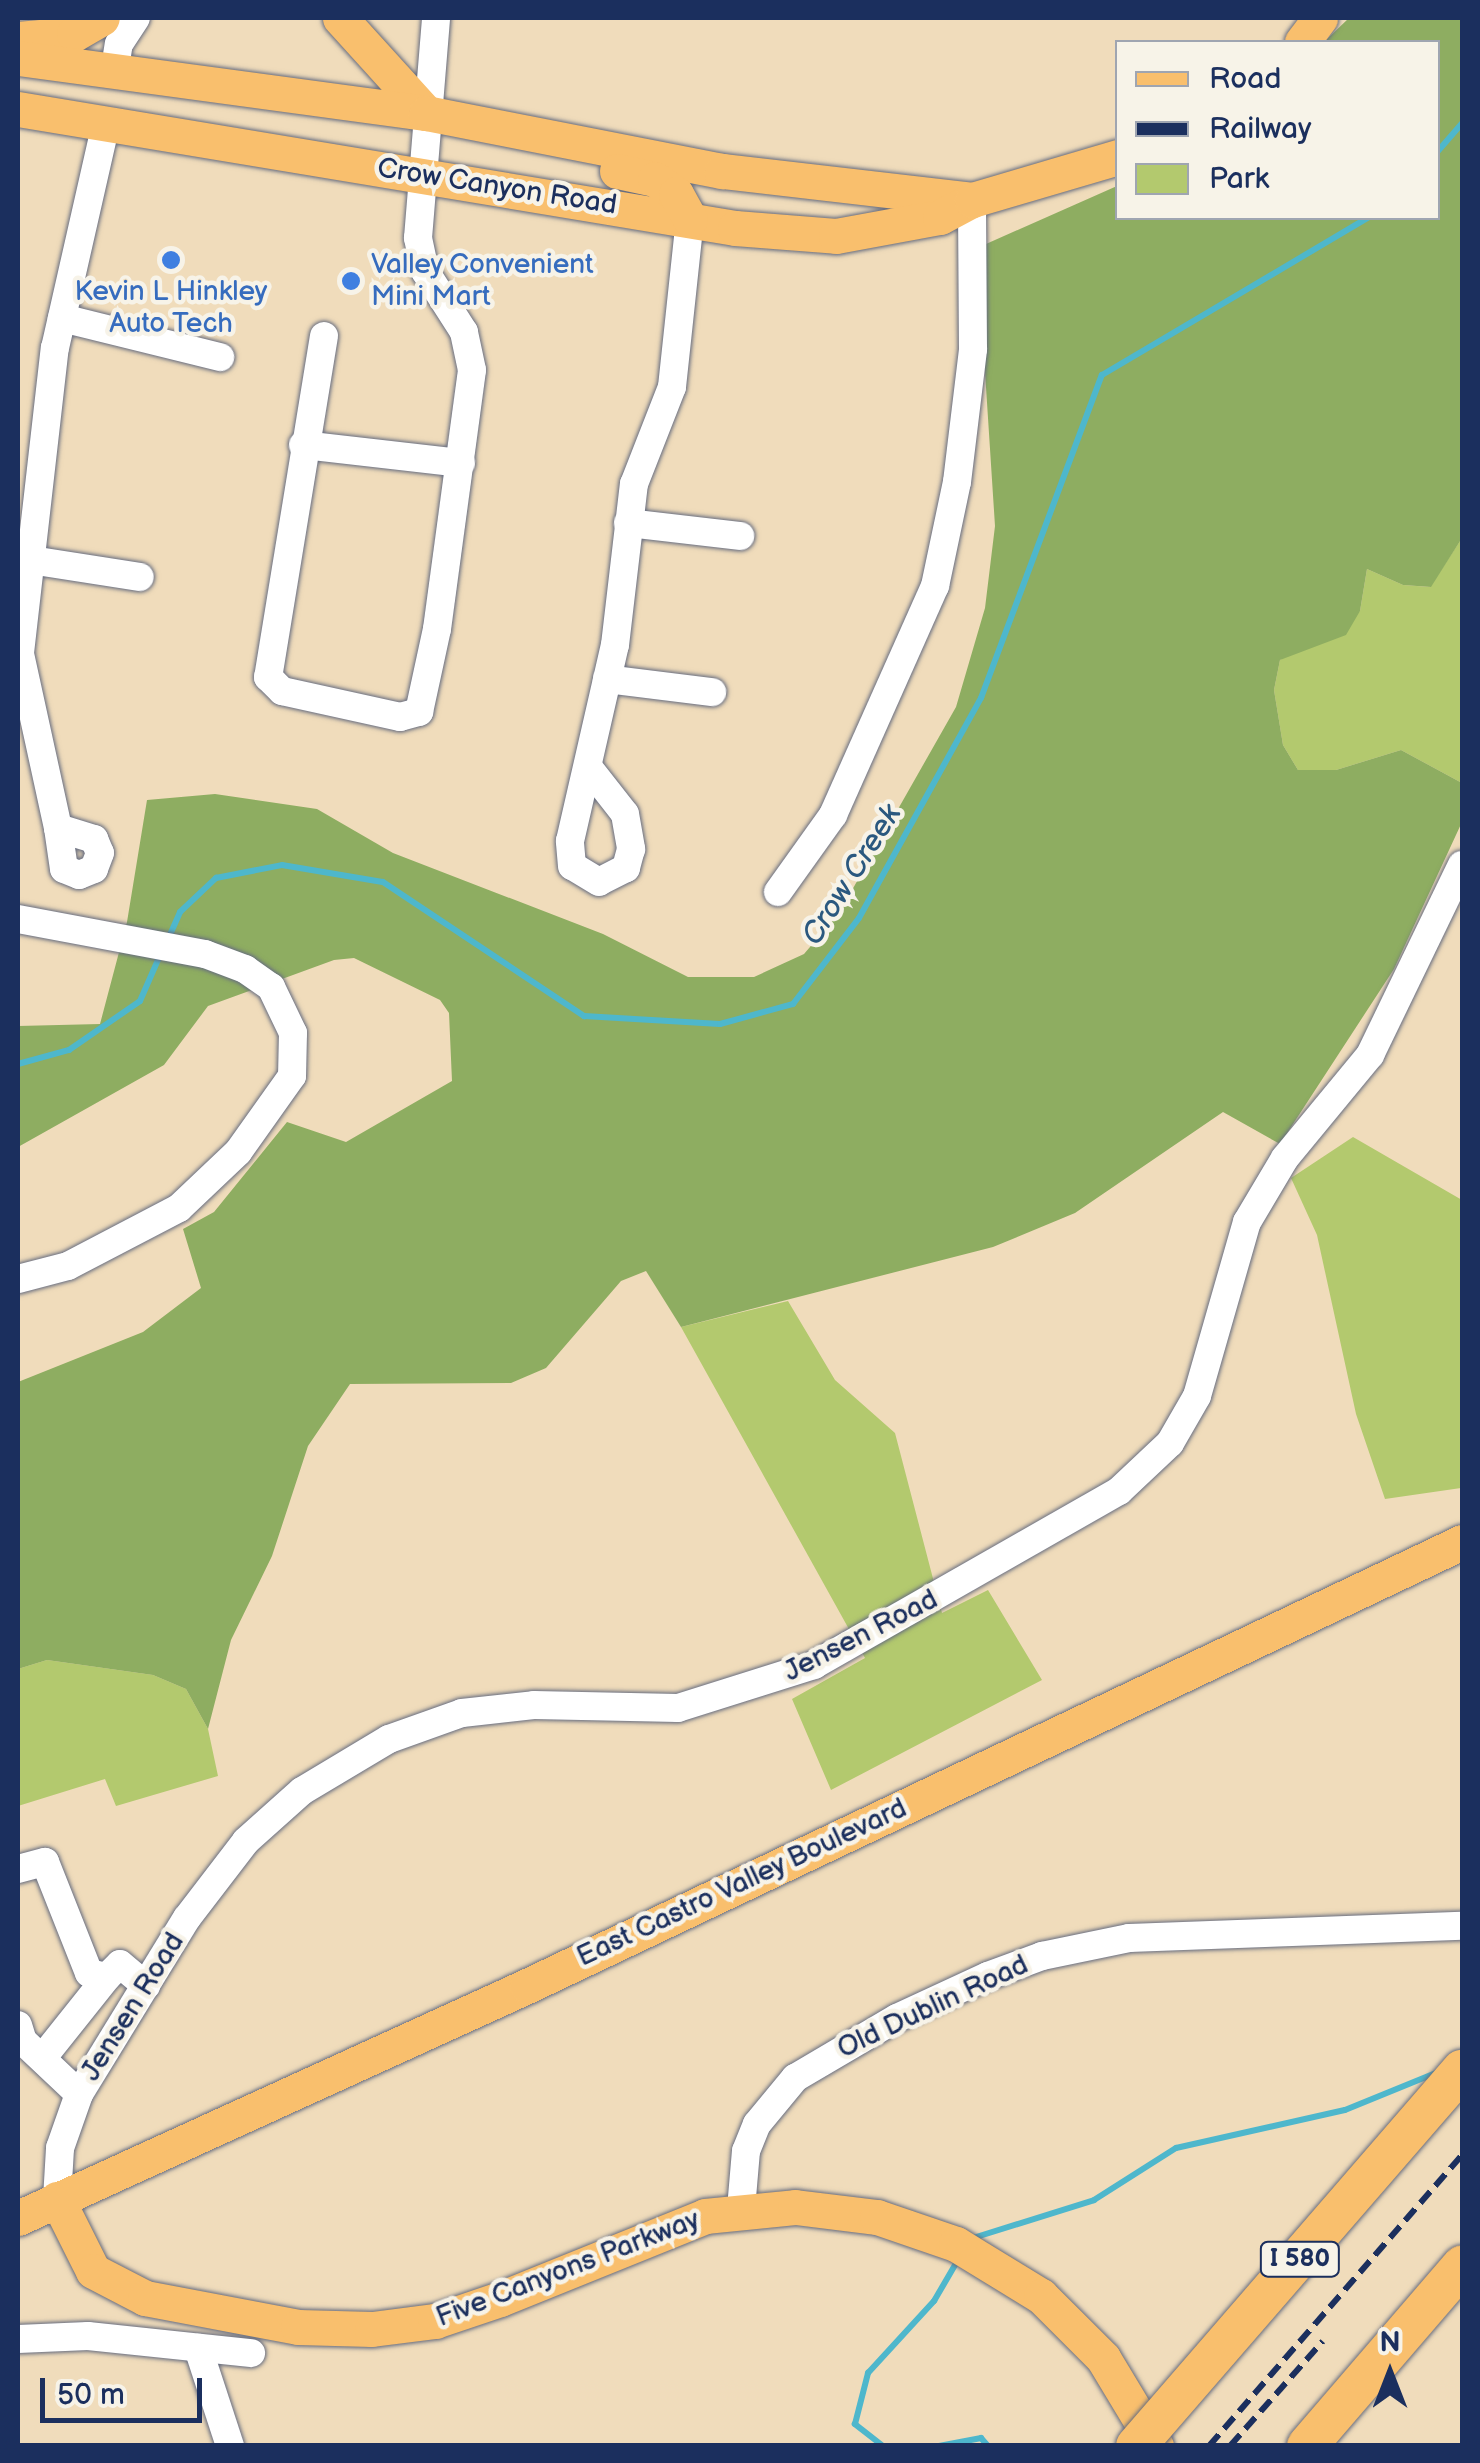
<!DOCTYPE html>
<style>
body{margin:0}
#map{position:relative;width:1480px;height:2463px;overflow:hidden;background:#f0dcbb;font-family:"Balsamiq Sans",sans-serif}
div>[style]{position:absolute}
.green>*{inset:0;background:#b3c96e}
.forest>*{inset:0;background:#8ead61}
.stream>*{height:6px;margin:-3px;padding:0 3px;transform-origin:3px;border-radius:3px;background:#4eb7cc}
.roads{filter:drop-shadow(0 0 2px #666c7f) drop-shadow(0 0 2px #666c7f)}
.minor>*{height:28px;margin:-14px;padding:0 14px;transform-origin:14px;border-radius:14px;background:#fff}
.major>*{height:35px;margin:-17.5px;padding:0 17.5px;transform-origin:17.5px;border-radius:17.5px;background:#f9bf6d}
.highway>*{height:40px;margin:-20px;padding:0 20px;transform-origin:20px;border-radius:20px;background:#f9bf6d}
.rail>*{height:6px;margin-top:-3px;transform-origin:0;background:repeating-linear-gradient(90deg,#1b2f5e 0 15px,transparent 0 23px)}
.bridges{filter:drop-shadow(0 0 2px #666c7f) drop-shadow(0 0 2px #666c7f)}
.highway-bridge>*{height:40px;margin:-20px;padding:0 20px;transform-origin:20px;border-radius:20px;background:#f9bf6d}
.dots>*{width:28px;height:28px;translate:-50% -50%;box-sizing:border-box;border:5px solid #f7f3e8;border-radius:50%}
span{translate:-50% -50%;white-space:nowrap;text-align:center;line-height:1.15;-webkit-text-stroke:9px #f7f3e8;paint-order:stroke}
.shield-label span{padding:2px 8px;background:#f7f3e8;border:2px solid;border-radius:8px;-webkit-text-stroke-width:0}
.shield-label{font-size:25px;color:#1b2f5e;font-weight:700}
.street-label{font-size:28px;color:#1b2f5e}
.shop-label{font-size:28px;color:#366cbe}
.left{translate:0 -50%;text-align:left}
.water-label{font-size:30px;color:#2a587f;font-style:italic}
.frame{position:absolute;inset:0;border:20px solid #1b2f5e;pointer-events:none}
.legend{position:absolute;left:1115px;top:40px;width:325px;height:180px;box-sizing:border-box;background:#f7f3e8;border:2px solid #9fa5b1;margin:0;padding:12px 18px;list-style:none;font-size:30px;color:#1b2f5e}
.legend li{display:flex;align-items:center;gap:20px;height:50px}
.legend b{width:50px;border:2px solid #9fa5b1}
.north{position:absolute;left:1340px;top:2323px;width:100px;height:100px;-webkit-text-stroke:8px #f7f3e8;paint-order:stroke;rotate:0deg;font-size:28px;font-weight:700;line-height:40px;text-align:center;color:#1b2f5e}
.north::after{content:'';display:block;margin:auto;width:35px;height:45px;background:#1b2f5e;clip-path:polygon(50% 0,100% 100%,50% 72%,0 100%)}
.scale{position:absolute;left:40px;top:2378px;width:162px;height:45px;box-sizing:border-box;border:5px solid #1b2f5e;border-top:0;padding-left:12px;font-size:30px;line-height:35px;white-space:nowrap;color:#1b2f5e;-webkit-text-stroke:8px #f7f3e8;paint-order:stroke}
</style>
<div id="map">
<div class="green">
<i style="clip-path:polygon(1462px 538px,1462px 783px,1401px 750px,1336px 770px,1298px 770px,1283px 745px,1274px 690px,1280px 660px,1360px 611px,1367px 569px,1403px 585px,1430px 587px)"></i>
<i style="clip-path:polygon(1353px 1137px,1462px 1200px,1461px 1488px,1385px 1499px,1356px 1414px,1317px 1235px,1291px 1178px)"></i>
<i style="clip-path:polygon(788px 1301px,835px 1380px,895px 1433px,942px 1613px,988px 1590px,1042px 1680px,831px 1790px,792px 1699px,865px 1658px,681px 1327px)"></i>
<i style="clip-path:polygon(47px 1660px,153px 1675px,186px 1689px,208px 1729px,218px 1776px,116px 1806px,105px 1779px,18px 1806px,18px 1669px)"></i>
</div>
<div class="forest">
<i style="clip-path:polygon(1349px 18px,1462px 18px,1462px 538px,1431px 587px,1403px 585px,1367px 569px,1360px 611px,1346px 635px,1280px 660px,1274px 690px,1283px 745px,1298px 770px,1336px 770px,1401px 750px,1462px 783px,1462px 822px,1394px 969px,1280px 1144px,1223px 1112px,1075px 1213px,993px 1247px,681px 1327px,646px 1271px,621px 1281px,546px 1368px,511px 1383px,350px 1384px,308px 1446px,272px 1556px,231px 1640px,208px 1729px,186px 1689px,153px 1675px,47px 1660px,18px 1669px,18px 1382px,143px 1332px,201px 1288px,183px 1229px,214px 1212px,287px 1122px,346px 1142px,452px 1081px,449px 1013px,440px 1000px,354px 958px,334px 960px,208px 1006px,164px 1065px,18px 1147px,18px 1026px,100px 1024px,127px 922px,147px 800px,215px 794px,317px 809px,393px 853px,603px 934px,688px 977px,754px 977px,804px 954px,839px 913px,956px 707px,985px 608px,995px 526px,977px 248px,1117px 186px,1118px 218px,1438px 218px,1438px 42px,1324px 42px)"></i>
</div>
<div class="stream">
<i style="left:1438px;top:151px;width:37px;rotate:-49deg"></i>
<i style="left:169px;top:937px;width:27px;rotate:-66deg"></i>
<i style="left:180px;top:912px;width:50px;rotate:-43.4deg"></i>
<i style="left:216px;top:878px;width:67px;rotate:-11.1deg"></i>
<i style="left:282px;top:865px;width:102px;rotate:9.6deg"></i>
<i style="left:383px;top:882px;width:242px;rotate:33.7deg"></i>
<i style="left:584px;top:1016px;width:136px;rotate:3.4deg"></i>
<i style="left:720px;top:1024px;width:76px;rotate:-15.3deg"></i>
<i style="left:793px;top:1004px;width:108px;rotate:-52.5deg"></i>
<i style="left:859px;top:918px;width:252px;rotate:-61deg"></i>
<i style="left:981px;top:698px;width:345px;rotate:-69.5deg"></i>
<i style="left:1102px;top:375px;width:309px;rotate:-30.6deg"></i>
<i style="left:18px;top:1064px;width:53px;rotate:-15.4deg"></i>
<i style="left:69px;top:1050px;width:86px;rotate:-34.6deg"></i>
<i style="left:140px;top:1001px;width:52px;rotate:-66.4deg"></i>
<i style="left:973px;top:2238px;width:127px;rotate:-17.4deg"></i>
<i style="left:1094px;top:2200px;width:97px;rotate:-32.4deg"></i>
<i style="left:1176px;top:2148px;width:173px;rotate:-12.7deg"></i>
<i style="left:1345px;top:2110px;width:100px;rotate:-22.2deg"></i>
<i style="left:883px;top:2446px;width:36px;rotate:-142deg"></i>
<i style="left:855px;top:2424px;width:53px;rotate:-75.7deg"></i>
<i style="left:868px;top:2373px;width:98px;rotate:-47.5deg"></i>
<i style="left:934px;top:2301px;width:48px;rotate:-59.7deg"></i>
<i style="left:939px;top:2446px;width:43px;rotate:-10.8deg"></i>
<i style="left:981px;top:2438px;width:11px;rotate:49deg"></i>
</div>
<div class="roads">
<div class="minor">
<i style="left:114px;top:74px;width:30px;rotate:-81deg"></i>
<i style="left:119px;top:44px;width:31px;rotate:-57deg"></i>
<i style="left:62px;top:318px;width:163px;rotate:13.9deg"></i>
<i style="left:324px;top:336px;width:346px;rotate:99.3deg"></i>
<i style="left:268px;top:677px;width:20px;rotate:45deg"></i>
<i style="left:282px;top:691px;width:121px;rotate:12.4deg"></i>
<i style="left:400px;top:717px;width:20px;rotate:-15deg"></i>
<i style="left:419px;top:712px;width:85px;rotate:-77.8deg"></i>
<i style="left:437px;top:629px;width:261px;rotate:-82.3deg"></i>
<i style="left:472px;top:370px;width:39px;rotate:-102deg"></i>
<i style="left:464px;top:332px;width:72px;rotate:-122.6deg"></i>
<i style="left:425px;top:271px;width:34px;rotate:-102deg"></i>
<i style="left:418px;top:238px;width:221px;rotate:-85.3deg"></i>
<i style="left:303px;top:445px;width:159px;rotate:6.5deg"></i>
<i style="left:628px;top:523px;width:113px;rotate:6.6deg"></i>
<i style="left:31px;top:560px;width:110px;rotate:8.9deg"></i>
<i style="left:607px;top:679px;width:106px;rotate:7.1deg"></i>
<i style="left:589px;top:768px;width:58px;rotate:52deg"></i>
<i style="left:625px;top:814px;width:36px;rotate:80deg"></i>
<i style="left:631px;top:849px;width:20px;rotate:105deg"></i>
<i style="left:626px;top:868px;width:30px;rotate:153deg"></i>
<i style="left:599px;top:882px;width:31px;rotate:-149deg"></i>
<i style="left:572px;top:866px;width:25px;rotate:-95deg"></i>
<i style="left:570px;top:841px;width:201px;rotate:-77.1deg"></i>
<i style="left:615px;top:645px;width:162px;rotate:-83.3deg"></i>
<i style="left:634px;top:484px;width:104px;rotate:-68.6deg"></i>
<i style="left:672px;top:387px;width:169px;rotate:-83.9deg"></i>
<i style="left:58px;top:828px;width:179px;rotate:-102.3deg"></i>
<i style="left:20px;top:653px;width:307px;rotate:-83.5deg"></i>
<i style="left:55px;top:348px;width:230px;rotate:-77.2deg"></i>
<i style="left:58px;top:828px;width:38px;rotate:17deg"></i>
<i style="left:94px;top:839px;width:15px;rotate:67deg"></i>
<i style="left:100px;top:853px;width:17px;rotate:111deg"></i>
<i style="left:94px;top:869px;width:16px;rotate:158deg"></i>
<i style="left:79px;top:875px;width:16px;rotate:-158deg"></i>
<i style="left:64px;top:869px;width:41px;rotate:-98.3deg"></i>
<i style="left:778px;top:892px;width:95px;rotate:-54.5deg"></i>
<i style="left:833px;top:815px;width:251px;rotate:-66deg"></i>
<i style="left:935px;top:586px;width:106px;rotate:-78.1deg"></i>
<i style="left:957px;top:482px;width:134px;rotate:-83.1deg"></i>
<i style="left:973px;top:349px;width:149px;rotate:-90.4deg"></i>
<i style="left:18px;top:919px;width:190px;rotate:10.6deg"></i>
<i style="left:205px;top:954px;width:43px;rotate:20.6deg"></i>
<i style="left:245px;top:969px;width:32px;rotate:35deg"></i>
<i style="left:271px;top:987px;width:51px;rotate:64.4deg"></i>
<i style="left:293px;top:1033px;width:43px;rotate:91.3deg"></i>
<i style="left:292px;top:1076px;width:93px;rotate:125.4deg"></i>
<i style="left:238px;top:1152px;width:81px;rotate:136.5deg"></i>
<i style="left:179px;top:1208px;width:125px;rotate:152.4deg"></i>
<i style="left:68px;top:1266px;width:52px;rotate:165.4deg"></i>
<i style="left:18px;top:1869px;width:28px;rotate:-15deg"></i>
<i style="left:45px;top:1862px;width:119px;rotate:68.4deg"></i>
<i style="left:89px;top:1973px;width:18px;rotate:13deg"></i>
<i style="left:107px;top:1977px;width:18px;rotate:-45deg"></i>
<i style="left:120px;top:1964px;width:34px;rotate:40deg"></i>
<i style="left:18px;top:2025px;width:17px;rotate:73deg"></i>
<i style="left:23px;top:2041px;width:77px;rotate:43.4deg"></i>
<i style="left:44px;top:2056px;width:101px;rotate:-51.4deg"></i>
<i style="left:57px;top:2199px;width:51px;rotate:-86.6deg"></i>
<i style="left:60px;top:2148px;width:57px;rotate:-70.6deg"></i>
<i style="left:79px;top:2094px;width:206px;rotate:-58.5deg"></i>
<i style="left:187px;top:1918px;width:97px;rotate:-52.5deg"></i>
<i style="left:246px;top:1841px;width:75px;rotate:-41.8deg"></i>
<i style="left:302px;top:1791px;width:101px;rotate:-30.9deg"></i>
<i style="left:389px;top:1739px;width:77px;rotate:-19.6deg"></i>
<i style="left:462px;top:1713px;width:72px;rotate:-6.3deg"></i>
<i style="left:534px;top:1705px;width:144px;rotate:1.2deg"></i>
<i style="left:678px;top:1708px;width:143px;rotate:-17.5deg"></i>
<i style="left:814px;top:1665px;width:351px;rotate:-29.7deg"></i>
<i style="left:1119px;top:1491px;width:70px;rotate:-43.3deg"></i>
<i style="left:1170px;top:1443px;width:54px;rotate:-60.1deg"></i>
<i style="left:1197px;top:1396px;width:181px;rotate:-74deg"></i>
<i style="left:1247px;top:1222px;width:74px;rotate:-59.3deg"></i>
<i style="left:1285px;top:1158px;width:134px;rotate:-50.5deg"></i>
<i style="left:1370px;top:1055px;width:211px;rotate:-64.2deg"></i>
<i style="left:741px;top:2209px;width:58px;rotate:-85.1deg"></i>
<i style="left:746px;top:2151px;width:29px;rotate:-68deg"></i>
<i style="left:757px;top:2124px;width:60px;rotate:-50.4deg"></i>
<i style="left:795px;top:2078px;width:118px;rotate:-30.5deg"></i>
<i style="left:897px;top:2018px;width:100px;rotate:-24.8deg"></i>
<i style="left:988px;top:1976px;width:58px;rotate:-20.3deg"></i>
<i style="left:1042px;top:1956px;width:89px;rotate:-11.7deg"></i>
<i style="left:1129px;top:1938px;width:333px;rotate:-2.1deg"></i>
<i style="left:18px;top:2339px;width:70px;rotate:-2.5deg"></i>
<i style="left:88px;top:2336px;width:164px;rotate:6deg"></i>
<i style="left:198px;top:2348px;width:103px;rotate:71.9deg"></i>
</div>
<div class="major">
<i style="left:340px;top:18px;width:128px;rotate:47.8deg"></i>
<i style="left:18px;top:39px;width:56px;rotate:-5.1deg"></i>
<i style="left:74px;top:34px;width:32px;rotate:-30deg"></i>
<i style="left:1302px;top:42px;width:30px;rotate:-53deg"></i>
<i style="left:18px;top:58px;width:412px;rotate:7.7deg"></i>
<i style="left:426px;top:113px;width:302px;rotate:11.1deg"></i>
<i style="left:722px;top:171px;width:252px;rotate:6.6deg"></i>
<i style="left:18px;top:109px;width:727px;rotate:9.42deg"></i>
<i style="left:735px;top:228px;width:101px;rotate:4.5deg"></i>
<i style="left:836px;top:236px;width:106px;rotate:-10.4deg"></i>
<i style="left:940px;top:217px;width:36px;rotate:-28deg"></i>
<i style="left:972px;top:200px;width:152px;rotate:-16.4deg"></i>
<i style="left:617px;top:171px;width:39px;rotate:12deg"></i>
<i style="left:655px;top:179px;width:26px;rotate:36deg"></i>
<i style="left:676px;top:194px;width:29px;rotate:61deg"></i>
<i style="left:57px;top:2199px;width:80px;rotate:63.4deg"></i>
<i style="left:93px;top:2271px;width:59px;rotate:27.4deg"></i>
<i style="left:145px;top:2298px;width:156px;rotate:10.7deg"></i>
<i style="left:298px;top:2327px;width:74px;rotate:1.5deg"></i>
<i style="left:372px;top:2329px;width:64px;rotate:-7.2deg"></i>
<i style="left:435px;top:2321px;width:69px;rotate:-18.7deg"></i>
<i style="left:500px;top:2299px;width:221px;rotate:-22deg"></i>
<i style="left:705px;top:2216px;width:90px;rotate:-5.7deg"></i>
<i style="left:795px;top:2207px;width:83px;rotate:7deg"></i>
<i style="left:877px;top:2217px;width:83px;rotate:18.9deg"></i>
<i style="left:956px;top:2244px;width:100px;rotate:31.5deg"></i>
<i style="left:1041px;top:2296px;width:88px;rotate:45deg"></i>
<i style="left:1103px;top:2358px;width:103px;rotate:58.9deg"></i>
<i style="left:18px;top:2218px;width:559px;rotate:-24.5deg"></i>
<i style="left:527px;top:1986px;width:1035px;rotate:-25.4deg"></i>
</div>
<div class="highway">
<i style="left:1307px;top:2446px;width:238px;rotate:-49.3deg"></i>
</div>
</div>
<div class="rail">
<i style="left:1209px;top:2446px;width:386px;rotate:-49deg"></i>
<i style="left:1230px;top:2446px;width:140px;rotate:-48.5deg"></i>
</div>
<div class="bridges">
<div class="highway-bridge">
<i style="left:1136px;top:2446px;width:498px;rotate:-49.1deg"></i>
</div>
</div>
<div class="dots">
<i style="left:171px;top:260px;background:#3f7fe0"></i>
<i style="left:351px;top:281px;background:#3f7fe0"></i>
</div>
<div class="shield-label">
<span style="left:1300px;top:2259px">I 580</span>
</div>
<div class="street-label">
<span style="left:497px;top:187px;rotate:9deg">Crow Canyon Road</span>
<span style="left:861px;top:1636px;rotate:-27deg">Jensen Road</span>
<span style="left:742px;top:1883px;rotate:-25deg">East Castro Valley Boulevard</span>
<span style="left:133px;top:2007px;rotate:-58deg">Jensen Road</span>
<span style="left:933px;top:2007px;rotate:-25deg">Old Dublin Road</span>
<span style="left:568px;top:2269px;rotate:-21deg">Five Canyons Parkway</span>
</div>
<div class="shop-label">
<span class="left" style="left:371px;top:281px">Valley Convenient<br>Mini Mart</span>
<span style="left:171px;top:308px">Kevin L Hinkley<br>Auto Tech</span>
</div>
<div class="water-label">
<span style="left:852px;top:875px;rotate:-58deg">Crow Creek</span>
</div>
<div class="frame"></div>
<ul class="legend">
<li><b style="height:12px;background:#f9bf6d"></b>Road</li>
<li><b style="height:12px;background:#1b2f5e"></b>Railway</li>
<li><b style="height:28px;background:#b3c96e"></b>Park</li>
</ul>
<div class="north">N</div>
<div class="scale">50 m</div>
</div>
